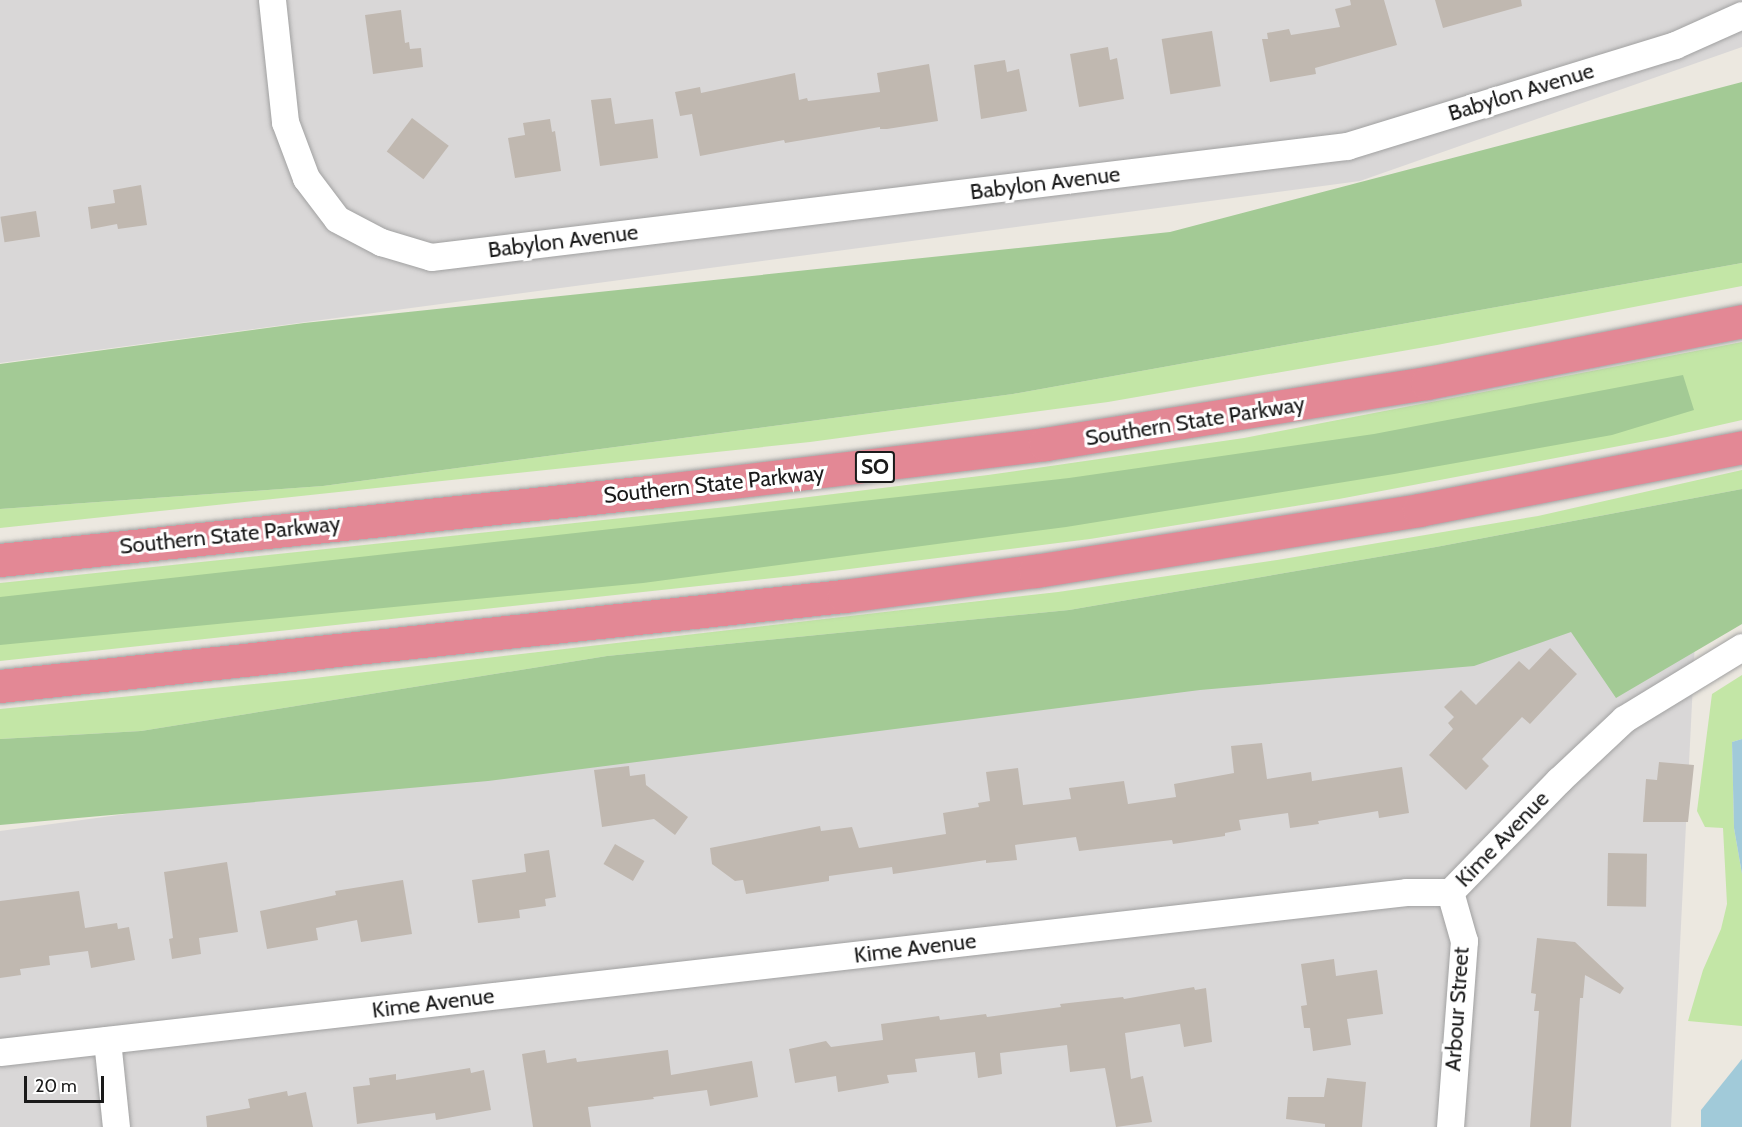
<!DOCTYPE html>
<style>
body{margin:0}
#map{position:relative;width:1742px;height:1127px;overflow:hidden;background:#ece8e0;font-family:Cabin,sans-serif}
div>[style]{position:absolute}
.residential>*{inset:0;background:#d9d7d7}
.grass>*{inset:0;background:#c3e6a6}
.forest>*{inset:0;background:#a3ca95}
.water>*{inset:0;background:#a1cad9}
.building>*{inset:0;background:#c0b8b0;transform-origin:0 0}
.roads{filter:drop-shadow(0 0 2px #a1a1a1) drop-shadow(0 0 2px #a1a1a1)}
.minor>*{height:27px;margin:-13.5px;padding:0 13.5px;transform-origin:13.5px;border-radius:13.5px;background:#fff}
.motorway>*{height:33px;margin:-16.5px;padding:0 16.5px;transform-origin:16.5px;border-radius:16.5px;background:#e38895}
span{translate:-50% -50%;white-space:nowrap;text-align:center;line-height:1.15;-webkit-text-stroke:6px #fff;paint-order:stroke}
.shield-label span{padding:2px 4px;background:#fff;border:2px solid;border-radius:4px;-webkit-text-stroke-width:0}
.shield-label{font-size:21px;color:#1a1a1a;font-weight:700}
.street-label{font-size:22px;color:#1a1a1a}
.scale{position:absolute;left:24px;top:1076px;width:80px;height:27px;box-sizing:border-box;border:3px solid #1a1a1a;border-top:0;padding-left:8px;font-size:18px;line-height:21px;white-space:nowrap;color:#1a1a1a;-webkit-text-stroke:4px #fff;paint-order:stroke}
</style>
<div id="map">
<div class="residential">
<i style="clip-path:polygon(0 0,1742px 0,1742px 47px,1360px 181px,0 363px)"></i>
<i style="clip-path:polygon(1697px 602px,1671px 1127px,0 1127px,0 831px)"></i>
</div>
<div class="grass">
<i style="clip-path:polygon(1742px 263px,1742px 286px,1437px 345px,1108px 402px,810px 442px,0 528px,0 509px,323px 486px,1013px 394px)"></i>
<i style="clip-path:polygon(1742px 342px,1742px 420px,1667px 437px,1339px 499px,1090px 539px,793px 576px,0 661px,0 583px,727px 507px,988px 475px,1244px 438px)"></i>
<i style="clip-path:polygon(1742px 470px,1742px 489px,1436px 547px,1069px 610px,607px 656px,141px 731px,0 739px,0 709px,305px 679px,1058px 592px,1277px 560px,1538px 516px)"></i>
<i style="clip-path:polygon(1742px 675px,1742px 739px,1732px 742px,1734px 828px,1742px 874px,1742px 1026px,1688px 1021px,1703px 970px,1721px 929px,1727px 904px,1723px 828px,1705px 827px,1697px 811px,1712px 694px)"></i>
</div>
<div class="forest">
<i style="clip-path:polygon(1742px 82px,1742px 263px,1013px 394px,323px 486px,0 509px,0 364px,304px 323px,1170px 232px)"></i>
<i style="clip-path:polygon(1683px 375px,1694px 410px,1612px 435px,1394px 474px,1066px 527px,643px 583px,0 645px,0 597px,1069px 478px,1374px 434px)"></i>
<i style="clip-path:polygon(1742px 489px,1742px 624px,1616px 698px,1571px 632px,1474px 666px,1200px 690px,488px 781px,0 825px,0 739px,141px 731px,607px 656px,1069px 610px,1436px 547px)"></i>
</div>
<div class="water">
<i style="clip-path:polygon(1742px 739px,1742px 874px,1734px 828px,1732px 742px)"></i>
<i style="clip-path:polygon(1742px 1059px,1742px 1127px,1701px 1127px,1701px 1110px)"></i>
</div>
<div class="building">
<i style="clip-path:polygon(1350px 0,1384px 0,1397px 45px,1315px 68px,1316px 74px,1270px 82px,1262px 39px,1268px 39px,1267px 33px,1289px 29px,1291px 35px,1340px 27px,1335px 9px,1351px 5px)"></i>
<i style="clip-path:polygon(1435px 0,1521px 0,1522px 6px,1443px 28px)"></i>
<i style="clip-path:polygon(401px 10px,405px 43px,409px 42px,410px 49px,421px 48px,423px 67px,373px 74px,365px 15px)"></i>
<i style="left:1212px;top:31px;width:56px;height:51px;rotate:81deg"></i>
<i style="clip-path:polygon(1108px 47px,1110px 60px,1117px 58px,1124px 99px,1079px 107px,1070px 54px)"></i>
<i style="clip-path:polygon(1005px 60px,1007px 72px,1019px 69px,1027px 111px,981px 119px,974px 65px)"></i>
<i style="clip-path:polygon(929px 64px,938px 121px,887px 129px,880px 129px,880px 127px,785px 143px,784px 140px,700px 156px,692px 114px,680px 116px,675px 92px,700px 87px,701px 93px,795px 73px,799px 100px,807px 98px,808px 101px,880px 92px,877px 73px)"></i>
<i style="clip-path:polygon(611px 98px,615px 124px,653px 119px,658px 158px,600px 166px,591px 100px)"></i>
<i style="left:412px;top:118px;width:46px;height:42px;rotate:37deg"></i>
<i style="clip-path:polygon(550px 119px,552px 132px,555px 131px,561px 171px,515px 178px,508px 138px,525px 135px,523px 123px)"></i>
<i style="clip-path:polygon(141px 185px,147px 225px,118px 229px,117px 224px,91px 229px,88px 207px,115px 203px,113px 190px)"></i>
<i style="left:36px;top:211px;width:26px;height:36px;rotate:81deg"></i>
<i style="clip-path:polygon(1550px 648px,1577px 674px,1530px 724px,1522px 717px,1482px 759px,1489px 766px,1466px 790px,1429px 755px,1453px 729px,1448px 723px,1454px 717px,1444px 707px,1461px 690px,1476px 705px,1519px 661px,1529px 670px)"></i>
<i style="clip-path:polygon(1262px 743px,1267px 779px,1311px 772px,1312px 781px,1402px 767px,1409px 813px,1379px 818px,1378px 811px,1318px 821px,1319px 824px,1290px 828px,1288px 813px,1239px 820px,1241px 830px,1225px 833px,1225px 836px,1173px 844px,1172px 840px,1079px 851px,1076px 837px,1015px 845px,1017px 860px,986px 863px,986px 860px,893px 874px,892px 867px,829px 876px,829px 881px,746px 894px,743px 880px,735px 881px,712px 864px,710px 848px,820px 826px,821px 831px,852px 827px,859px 848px,946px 834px,943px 813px,979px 807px,978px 803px,990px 801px,986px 772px,1018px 768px,1023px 805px,1071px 799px,1069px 788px,1124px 781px,1128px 804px,1176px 797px,1174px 784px,1234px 773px,1231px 746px)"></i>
<i style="clip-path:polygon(1659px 762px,1694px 765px,1688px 822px,1643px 822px,1646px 779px,1657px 780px)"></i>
<i style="clip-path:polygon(629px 766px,630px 776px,645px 774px,646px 785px,688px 817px,675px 835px,654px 819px,602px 827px,594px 770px)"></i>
<i style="left:615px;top:844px;width:34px;height:23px;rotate:30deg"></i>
<i style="clip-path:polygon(549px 850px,556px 897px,545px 899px,546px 906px,519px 910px,520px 918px,478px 923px,472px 880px,526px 872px,524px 854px)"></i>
<i style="left:1608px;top:853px;width:39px;height:53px;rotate:1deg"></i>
<i style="clip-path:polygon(227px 862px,238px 932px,199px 938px,201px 954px,172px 959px,169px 939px,173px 938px,164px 872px)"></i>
<i style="clip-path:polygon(403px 880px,412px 934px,361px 942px,357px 920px,316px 928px,318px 940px,267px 949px,260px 911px,336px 895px,335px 891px)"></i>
<i style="clip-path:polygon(79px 891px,85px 928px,117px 923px,118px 929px,129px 927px,135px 960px,91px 968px,88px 951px,49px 956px,50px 965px,20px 969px,21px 975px,0 978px,0 901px)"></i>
<i style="clip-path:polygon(1537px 938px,1575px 942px,1624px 988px,1620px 994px,1585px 975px,1583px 998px,1580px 998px,1571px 1127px,1530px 1127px,1539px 1011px,1534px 1011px,1536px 994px,1531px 993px)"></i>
<i style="clip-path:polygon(1334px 959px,1336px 976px,1377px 970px,1383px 1014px,1347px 1019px,1351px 1045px,1313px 1051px,1310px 1028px,1304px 1028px,1301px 1006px,1307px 1005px,1301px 964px)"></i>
<i style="clip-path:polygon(1194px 987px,1195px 990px,1206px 988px,1212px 1042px,1184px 1047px,1180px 1024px,1125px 1033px,1131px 1079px,1143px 1076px,1152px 1122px,1116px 1127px,1105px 1068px,1070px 1072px,1067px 1045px,1000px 1053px,1002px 1074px,978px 1078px,975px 1052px,915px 1059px,917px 1072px,887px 1075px,889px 1083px,838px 1092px,836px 1076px,795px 1083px,789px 1049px,826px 1041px,831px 1047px,883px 1040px,881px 1024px,939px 1016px,940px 1020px,986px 1014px,987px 1017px,1061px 1007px,1060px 1004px,1123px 997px,1124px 999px)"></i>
<i style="clip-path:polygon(545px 1050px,547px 1063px,576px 1058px,577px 1062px,668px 1050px,671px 1075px,752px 1061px,758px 1097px,710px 1106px,707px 1090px,653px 1097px,654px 1099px,588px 1107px,591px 1127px,533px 1127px,522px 1054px)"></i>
<i style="clip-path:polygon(470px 1068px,471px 1073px,484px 1070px,491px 1110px,436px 1120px,435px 1113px,357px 1124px,353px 1087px,370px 1085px,369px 1078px,396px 1074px,396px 1080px)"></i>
<i style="clip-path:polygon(1327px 1078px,1366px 1082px,1362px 1127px,1325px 1127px,1325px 1124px,1286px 1119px,1288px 1097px,1324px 1097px)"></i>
<i style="clip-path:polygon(287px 1091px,288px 1096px,306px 1092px,313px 1127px,207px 1127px,206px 1116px,250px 1108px,248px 1099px)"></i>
</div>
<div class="roads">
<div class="minor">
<i style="left:272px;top:0;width:123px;rotate:83.9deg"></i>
<i style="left:285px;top:122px;width:60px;rotate:69.4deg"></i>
<i style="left:306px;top:178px;width:51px;rotate:52.9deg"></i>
<i style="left:337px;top:219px;width:50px;rotate:27.6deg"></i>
<i style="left:381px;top:242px;width:52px;rotate:16.7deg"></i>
<i style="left:431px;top:257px;width:923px;rotate:-6.91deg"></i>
<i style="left:1347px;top:146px;width:343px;rotate:-17.1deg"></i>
<i style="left:1675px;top:45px;width:73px;rotate:-24.1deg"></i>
<i style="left:107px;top:1040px;width:87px;rotate:84.1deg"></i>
<i style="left:0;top:1052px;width:1415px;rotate:-6.49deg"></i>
<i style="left:1406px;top:892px;width:44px"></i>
<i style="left:1450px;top:892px;width:156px;rotate:-45.8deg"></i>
<i style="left:1559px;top:780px;width:89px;rotate:-43.2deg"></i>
<i style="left:1624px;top:719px;width:138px;rotate:-31.4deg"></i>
<i style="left:1450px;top:1127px;width:187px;rotate:-85.7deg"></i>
<i style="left:1464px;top:941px;width:51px;rotate:-105.9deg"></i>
</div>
<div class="motorway">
<i style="left:0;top:560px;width:662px;rotate:-5.99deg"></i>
<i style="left:658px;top:491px;width:390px;rotate:-6.9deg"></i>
<i style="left:1045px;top:444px;width:387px;rotate:-9.1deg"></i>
<i style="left:1427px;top:383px;width:321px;rotate:-11.1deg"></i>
<i style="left:0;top:686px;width:849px;rotate:-6.09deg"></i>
<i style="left:844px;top:596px;width:193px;rotate:-7.5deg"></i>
<i style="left:1035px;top:571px;width:389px;rotate:-9deg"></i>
<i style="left:1419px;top:510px;width:329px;rotate:-11deg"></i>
</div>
</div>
<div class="shield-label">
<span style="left:875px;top:467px">SO</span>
</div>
<div class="street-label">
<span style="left:1521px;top:92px;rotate:-17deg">Babylon Avenue</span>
<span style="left:1045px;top:183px;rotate:-7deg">Babylon Avenue</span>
<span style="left:563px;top:241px;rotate:-7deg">Babylon Avenue</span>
<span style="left:1195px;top:421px;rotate:-9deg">Southern State Parkway</span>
<span style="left:714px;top:484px;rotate:-6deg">Southern State Parkway</span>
<span style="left:230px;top:535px;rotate:-6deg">Southern State Parkway</span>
<span style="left:1502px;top:839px;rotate:-46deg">Kime Avenue</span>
<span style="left:915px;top:948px;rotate:-7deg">Kime Avenue</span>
<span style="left:433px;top:1003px;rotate:-7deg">Kime Avenue</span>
<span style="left:1457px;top:1009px;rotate:-86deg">Arbour Street</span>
</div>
<div class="scale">20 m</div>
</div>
